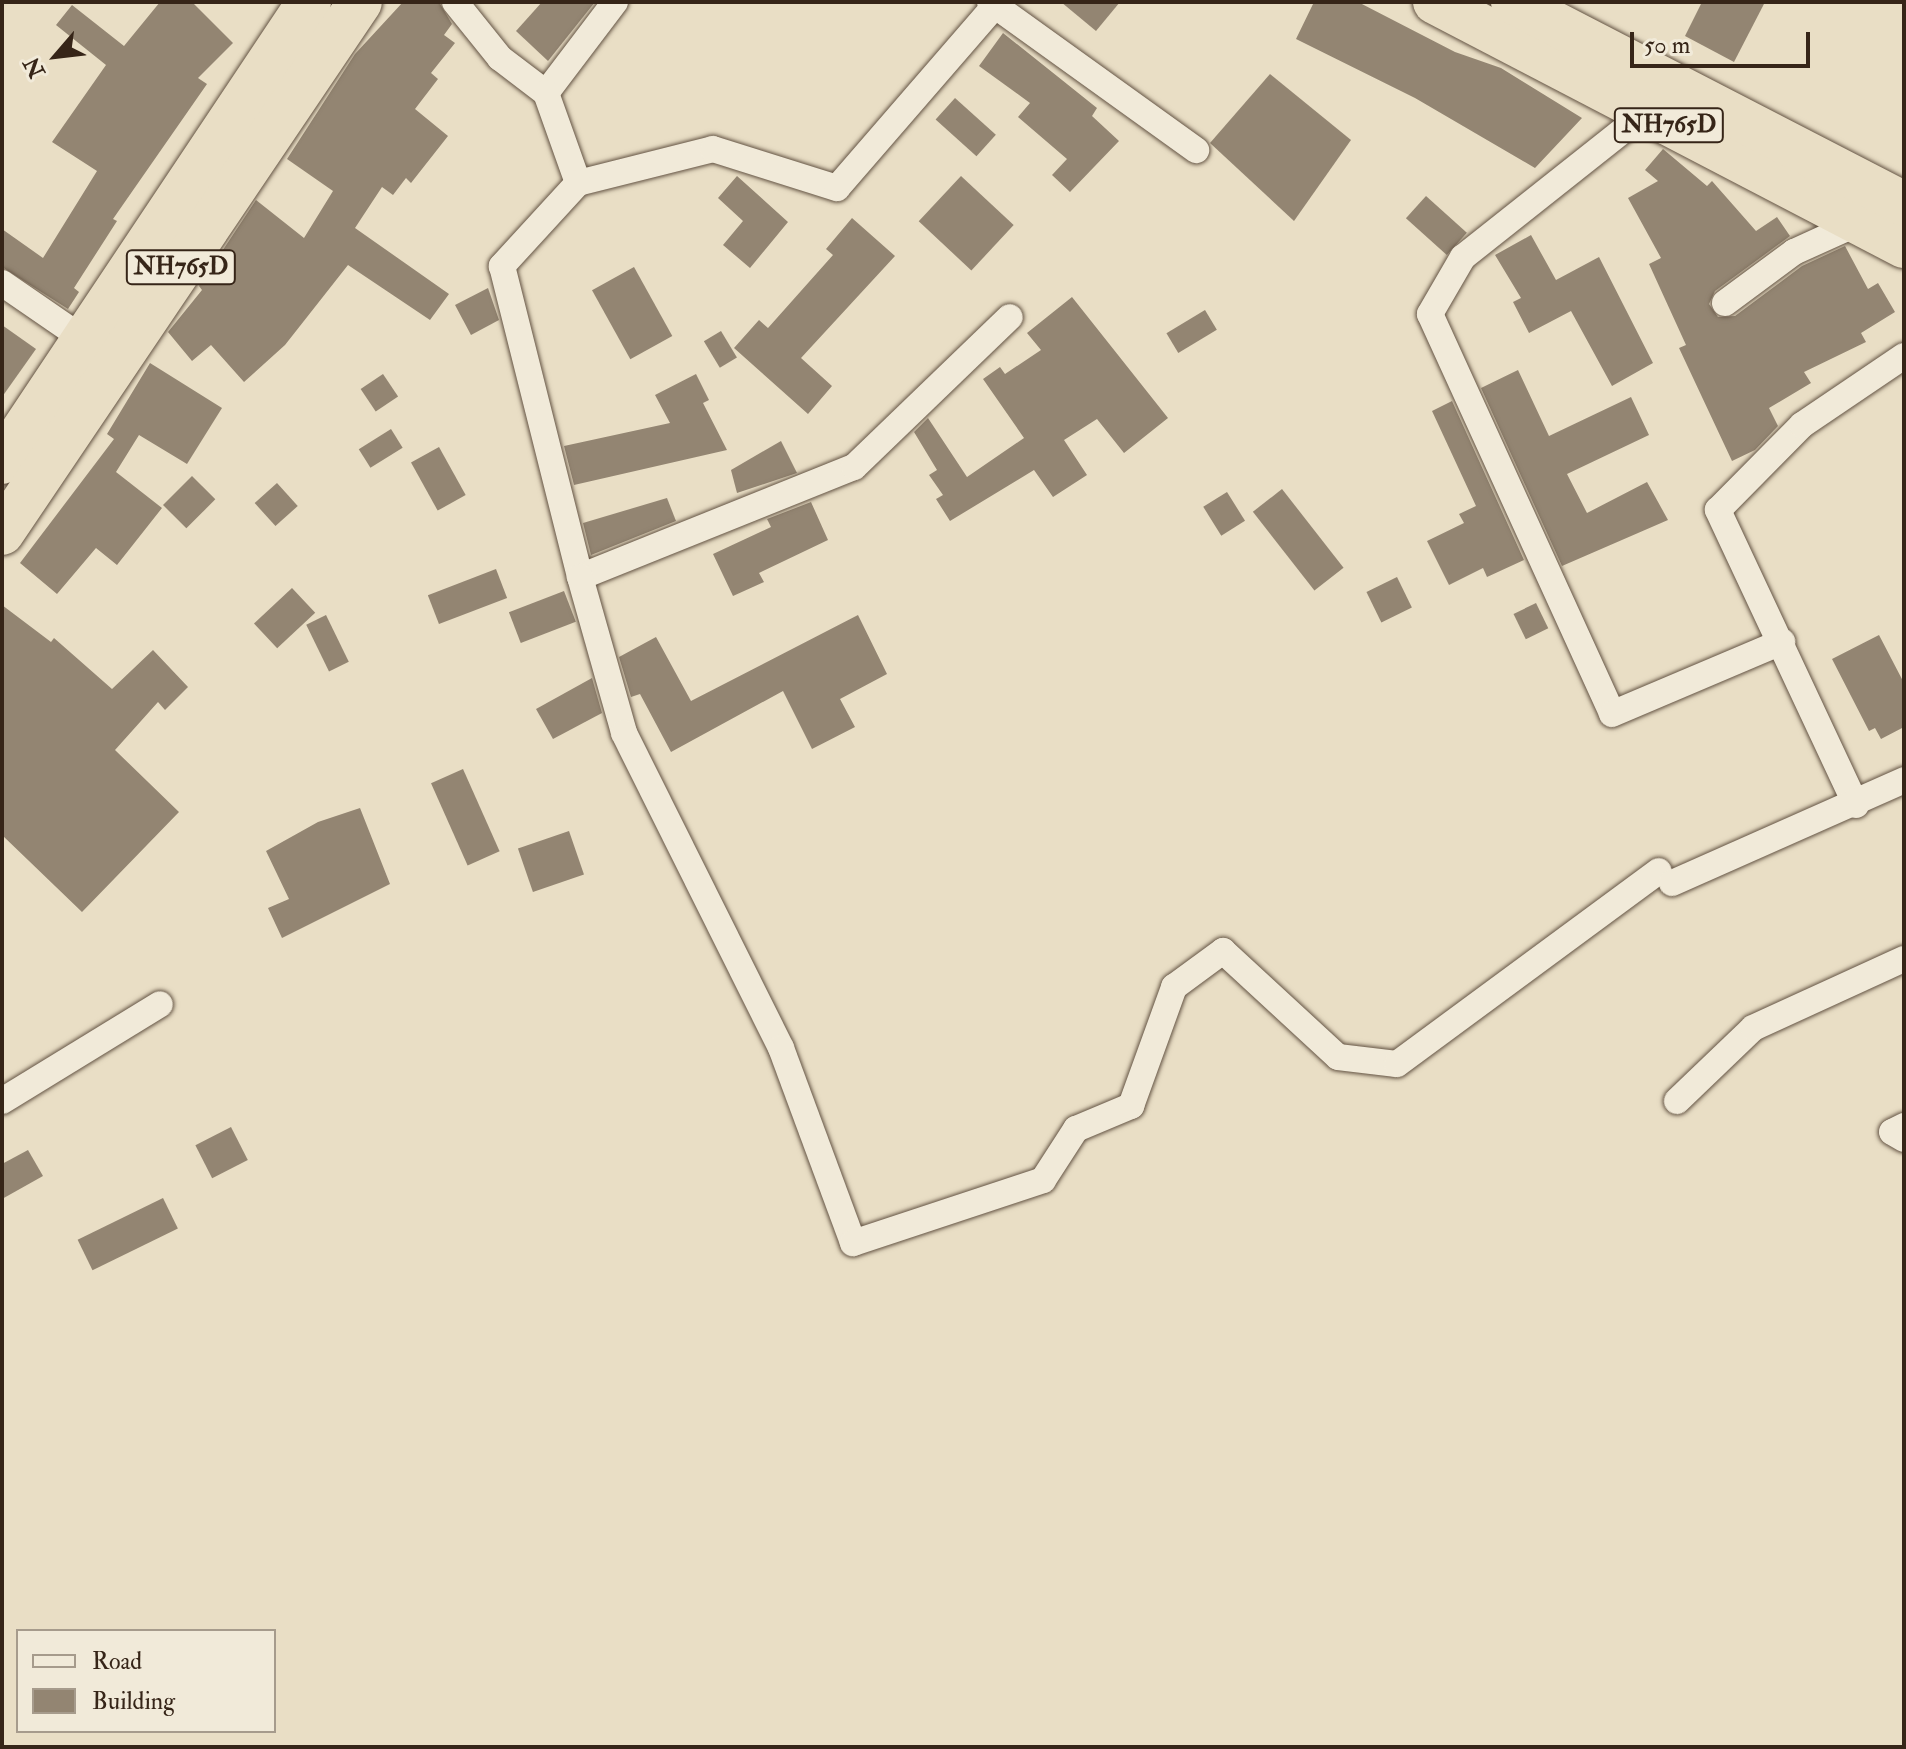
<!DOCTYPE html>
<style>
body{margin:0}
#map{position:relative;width:1906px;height:1749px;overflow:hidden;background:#e9dec5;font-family:"IM FELL Double Pica",serif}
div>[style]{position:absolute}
.building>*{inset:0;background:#938572;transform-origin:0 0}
.roads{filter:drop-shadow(0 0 2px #635343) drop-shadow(0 0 2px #635343)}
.minor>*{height:26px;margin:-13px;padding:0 13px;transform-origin:13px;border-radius:13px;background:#f1ead9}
.trunk>*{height:44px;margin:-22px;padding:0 22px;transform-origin:22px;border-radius:22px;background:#e9dec5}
span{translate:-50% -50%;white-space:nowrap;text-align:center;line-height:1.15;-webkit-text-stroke:6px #f1ead9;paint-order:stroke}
.shield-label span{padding:2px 6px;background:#f1ead9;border:2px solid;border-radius:6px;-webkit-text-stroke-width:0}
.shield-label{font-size:24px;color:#362518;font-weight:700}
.frame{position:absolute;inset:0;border:4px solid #362518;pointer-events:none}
.legend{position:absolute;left:16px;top:1629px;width:260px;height:104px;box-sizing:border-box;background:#f1ead9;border:2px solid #a69b8c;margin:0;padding:10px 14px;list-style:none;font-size:24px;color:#362518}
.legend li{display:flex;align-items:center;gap:16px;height:40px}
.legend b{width:40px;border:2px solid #a69b8c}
.north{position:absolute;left:16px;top:16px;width:80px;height:80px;-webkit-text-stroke:6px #f1ead9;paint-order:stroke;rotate:242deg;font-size:22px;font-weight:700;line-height:32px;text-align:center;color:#362518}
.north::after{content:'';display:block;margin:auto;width:28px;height:36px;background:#362518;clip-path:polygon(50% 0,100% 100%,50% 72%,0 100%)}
.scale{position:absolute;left:1630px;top:32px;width:180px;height:36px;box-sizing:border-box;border:4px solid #362518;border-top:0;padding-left:10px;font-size:24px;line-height:28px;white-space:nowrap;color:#362518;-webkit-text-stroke:6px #f1ead9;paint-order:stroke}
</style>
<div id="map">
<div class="building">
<i style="clip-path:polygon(160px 2px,192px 2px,233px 43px,198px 78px,207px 84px,113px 219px,117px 221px,74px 288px,79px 292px,68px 309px,2px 267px,2px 229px,43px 258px,97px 171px,52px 142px,106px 65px,56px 25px,72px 5px,124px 46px)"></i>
<i style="clip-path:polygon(403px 2px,439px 2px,452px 24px,444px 35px,455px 43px,431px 73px,438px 79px,415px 109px,448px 136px,411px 183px,406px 178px,393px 195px,382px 187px,355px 228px,449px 294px,430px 320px,348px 265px,285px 345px,244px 382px,211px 345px,192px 361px,168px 332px,202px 290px,199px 286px,256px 200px,304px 238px,333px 191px,287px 159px,355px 54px)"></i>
<i style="clip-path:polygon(542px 2px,595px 2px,548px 61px,516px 31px)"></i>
<i style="clip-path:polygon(1061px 2px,1120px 2px,1096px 31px)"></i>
<i style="clip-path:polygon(1314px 2px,1358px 2px,1455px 52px,1501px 68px,1582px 118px,1535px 168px,1415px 98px,1296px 39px)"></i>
<i style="clip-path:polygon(1702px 2px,1765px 2px,1734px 62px,1685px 36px)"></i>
<i style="clip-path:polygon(1003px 33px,1097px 108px,1092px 116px,1119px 141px,1070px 192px,1052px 175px,1067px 159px,1018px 117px,1030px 103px,979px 66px)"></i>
<i style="clip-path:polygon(1270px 74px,1351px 140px,1294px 221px,1210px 143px)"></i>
<i style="left:955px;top:98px;width:55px;height:29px;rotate:42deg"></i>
<i style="clip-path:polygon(1663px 149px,1707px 186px,1712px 181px,1756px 231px,1777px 217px,1790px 236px,1715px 291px,1709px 304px,1718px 317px,1735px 316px,1802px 266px,1845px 246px,1868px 289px,1878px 283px,1895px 312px,1861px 333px,1866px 342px,1804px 372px,1811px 383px,1769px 408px,1778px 426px,1755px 450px,1732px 461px,1679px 348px,1686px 345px,1649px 264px,1661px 258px,1628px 198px,1658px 181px,1645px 170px)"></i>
<i style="clip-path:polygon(737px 176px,788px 222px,750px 268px,723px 245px,743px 221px,718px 198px)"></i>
<i style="left:961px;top:176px;width:72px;height:62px;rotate:43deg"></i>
<i style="left:1426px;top:196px;width:55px;height:30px;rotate:42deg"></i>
<i style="clip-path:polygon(852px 218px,895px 256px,801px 358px,832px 386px,808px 414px,734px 348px,759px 320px,768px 328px,833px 255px,826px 249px)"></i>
<i style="clip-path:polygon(1531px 235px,1556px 280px,1599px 257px,1653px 363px,1612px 386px,1571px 311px,1529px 333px,1513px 302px,1521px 298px,1495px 255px)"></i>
<i style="left:634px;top:267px;width:79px;height:48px;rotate:61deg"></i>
<i style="clip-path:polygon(488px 288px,499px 320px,471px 335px,455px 305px)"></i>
<i style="clip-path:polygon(1072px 297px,1168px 418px,1124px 453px,1097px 419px,1064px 440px,1087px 475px,1053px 497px,1034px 470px,950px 521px,936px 499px,943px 495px,929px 475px,937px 470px,914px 432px,928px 418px,967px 477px,1024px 438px,983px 379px,1000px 367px,1005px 374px,1041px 350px,1027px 333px)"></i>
<i style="left:1205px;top:310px;width:23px;height:45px;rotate:59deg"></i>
<i style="clip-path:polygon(2px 325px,36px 349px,2px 397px)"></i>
<i style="left:721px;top:331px;width:31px;height:20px;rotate:59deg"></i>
<i style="clip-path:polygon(150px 363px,222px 408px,187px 464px,139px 435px,116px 472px,162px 508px,117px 565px,96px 548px,57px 594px,20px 563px,114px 439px,107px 434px)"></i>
<i style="clip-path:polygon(1518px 370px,1549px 436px,1631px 397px,1649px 435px,1567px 474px,1587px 513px,1647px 482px,1668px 520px,1562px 566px,1481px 388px)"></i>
<i style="left:383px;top:374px;width:27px;height:27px;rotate:56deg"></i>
<i style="clip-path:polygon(696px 374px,709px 400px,703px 403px,727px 450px,574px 485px,564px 446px,670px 423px,655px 395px)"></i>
<i style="clip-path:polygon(1452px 401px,1524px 560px,1487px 577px,1483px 568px,1449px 585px,1427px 541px,1464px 523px,1459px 514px,1476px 506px,1432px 411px)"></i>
<i style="left:391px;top:429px;width:22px;height:38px;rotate:58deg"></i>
<i style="clip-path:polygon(781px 441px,797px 473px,737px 493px,731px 470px)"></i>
<i style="left:439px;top:447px;width:55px;height:32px;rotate:61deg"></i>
<i style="left:192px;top:476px;width:33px;height:41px;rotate:45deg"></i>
<i style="left:277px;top:483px;width:31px;height:30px;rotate:48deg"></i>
<i style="left:1282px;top:489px;width:100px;height:37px;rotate:52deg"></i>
<i style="left:1227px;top:492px;width:34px;height:28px;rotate:58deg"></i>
<i style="clip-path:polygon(667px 498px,676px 521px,591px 555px,583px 523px)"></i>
<i style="clip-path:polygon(811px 502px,828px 540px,759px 573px,764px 582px,733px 596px,713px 554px,771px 527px,767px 519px)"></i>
<i style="left:496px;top:569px;width:31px;height:73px;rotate:69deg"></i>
<i style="left:1397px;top:577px;width:34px;height:34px;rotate:64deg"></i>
<i style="left:292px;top:588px;width:34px;height:52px;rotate:47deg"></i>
<i style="left:564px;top:591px;width:33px;height:59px;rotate:69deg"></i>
<i style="left:1536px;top:603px;width:28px;height:25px;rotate:64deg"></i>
<i style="clip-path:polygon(2px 605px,51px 642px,54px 638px,112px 689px,153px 650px,188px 687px,165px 710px,158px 702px,115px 750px,179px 812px,82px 912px,2px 835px)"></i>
<i style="left:326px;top:615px;width:52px;height:22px;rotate:64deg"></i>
<i style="clip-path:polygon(858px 615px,887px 674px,840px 699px,855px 727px,812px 749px,783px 691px,671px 752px,640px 694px,631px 697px,619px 657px,656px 637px,691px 701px)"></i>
<i style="clip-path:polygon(1879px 635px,1904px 683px,1904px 727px,1881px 739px,1875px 728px,1869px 731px,1832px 659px)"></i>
<i style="clip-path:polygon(592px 678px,602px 713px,553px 739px,536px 709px)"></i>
<i style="left:463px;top:769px;width:90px;height:35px;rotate:66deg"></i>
<i style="clip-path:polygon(360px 808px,390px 884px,282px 938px,268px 908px,289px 899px,266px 851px,318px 822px)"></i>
<i style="left:569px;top:831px;width:46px;height:54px;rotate:71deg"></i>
<i style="left:231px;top:1127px;width:37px;height:40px;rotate:63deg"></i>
<i style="clip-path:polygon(28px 1150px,43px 1176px,2px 1199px,2px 1164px)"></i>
<i style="left:163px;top:1198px;width:34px;height:95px;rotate:64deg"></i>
</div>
<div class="roads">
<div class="minor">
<i style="left:455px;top:2px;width:72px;rotate:51.2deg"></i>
<i style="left:500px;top:58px;width:58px;rotate:37.3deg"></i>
<i style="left:615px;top:2px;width:114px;rotate:127.2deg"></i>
<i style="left:546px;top:93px;width:96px;rotate:70.4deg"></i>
<i style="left:578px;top:183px;width:139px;rotate:-14.1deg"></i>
<i style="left:713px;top:149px;width:130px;rotate:17.5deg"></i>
<i style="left:837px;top:188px;width:246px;rotate:-49.1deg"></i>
<i style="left:990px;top:2px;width:254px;rotate:35.7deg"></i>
<i style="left:1645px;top:113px;width:232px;rotate:141.6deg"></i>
<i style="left:1463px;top:257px;width:66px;rotate:120.1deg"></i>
<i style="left:1430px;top:314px;width:439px;rotate:65.5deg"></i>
<i style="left:1612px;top:714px;width:185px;rotate:-23deg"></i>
<i style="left:578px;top:183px;width:113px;rotate:132.5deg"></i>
<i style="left:502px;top:266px;width:321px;rotate:75.9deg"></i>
<i style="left:580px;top:577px;width:295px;rotate:-21.9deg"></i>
<i style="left:854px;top:467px;width:216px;rotate:-43.9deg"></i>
<i style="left:2px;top:283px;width:101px;rotate:34.5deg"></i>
<i style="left:1725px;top:303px;width:86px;rotate:-36.5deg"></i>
<i style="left:1794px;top:252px;width:70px;rotate:-24.4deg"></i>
<i style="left:580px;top:577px;width:162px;rotate:74.2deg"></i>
<i style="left:624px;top:733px;width:352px;rotate:63.5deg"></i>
<i style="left:781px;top:1048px;width:208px;rotate:69.7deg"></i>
<i style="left:853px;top:1243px;width:200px;rotate:-18.3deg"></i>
<i style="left:1043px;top:1180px;width:61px;rotate:-57.1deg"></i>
<i style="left:1076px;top:1129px;width:60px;rotate:-22.7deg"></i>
<i style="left:1131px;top:1106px;width:127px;rotate:-70.1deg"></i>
<i style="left:1174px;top:987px;width:61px;rotate:-36.3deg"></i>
<i style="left:1223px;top:951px;width:156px;rotate:42.7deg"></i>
<i style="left:1338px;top:1057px;width:59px;rotate:6.8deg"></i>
<i style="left:1397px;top:1064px;width:325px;rotate:-36.4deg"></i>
<i style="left:1856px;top:805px;width:326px;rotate:-115.1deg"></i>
<i style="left:1718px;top:510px;width:120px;rotate:-45.3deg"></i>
<i style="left:1802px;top:425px;width:123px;rotate:-34.1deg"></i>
<i style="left:1672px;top:883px;width:254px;rotate:-23.9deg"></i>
<i style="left:2px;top:1101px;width:185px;rotate:-31.5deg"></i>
<i style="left:1677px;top:1101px;width:105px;rotate:-43.8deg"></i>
<i style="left:1753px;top:1028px;width:166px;rotate:-24.6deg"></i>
<i style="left:1904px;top:1126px;width:13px;rotate:153deg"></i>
<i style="left:1892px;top:1132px;width:14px;rotate:30deg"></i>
</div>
<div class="trunk">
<i style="left:1435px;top:2px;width:529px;rotate:27.49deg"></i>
<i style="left:1513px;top:2px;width:440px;rotate:27.3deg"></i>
<i style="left:2px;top:462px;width:553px;rotate:-56.28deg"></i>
<i style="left:2px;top:533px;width:640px;rotate:-56.01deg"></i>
</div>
</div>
<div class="shield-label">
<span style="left:1669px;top:125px">NH765D</span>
<span style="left:181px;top:267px">NH765D</span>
</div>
<div class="frame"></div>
<ul class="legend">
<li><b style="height:10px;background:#f1ead9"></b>Road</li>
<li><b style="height:22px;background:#938572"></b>Building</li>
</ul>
<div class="north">N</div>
<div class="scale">50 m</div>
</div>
